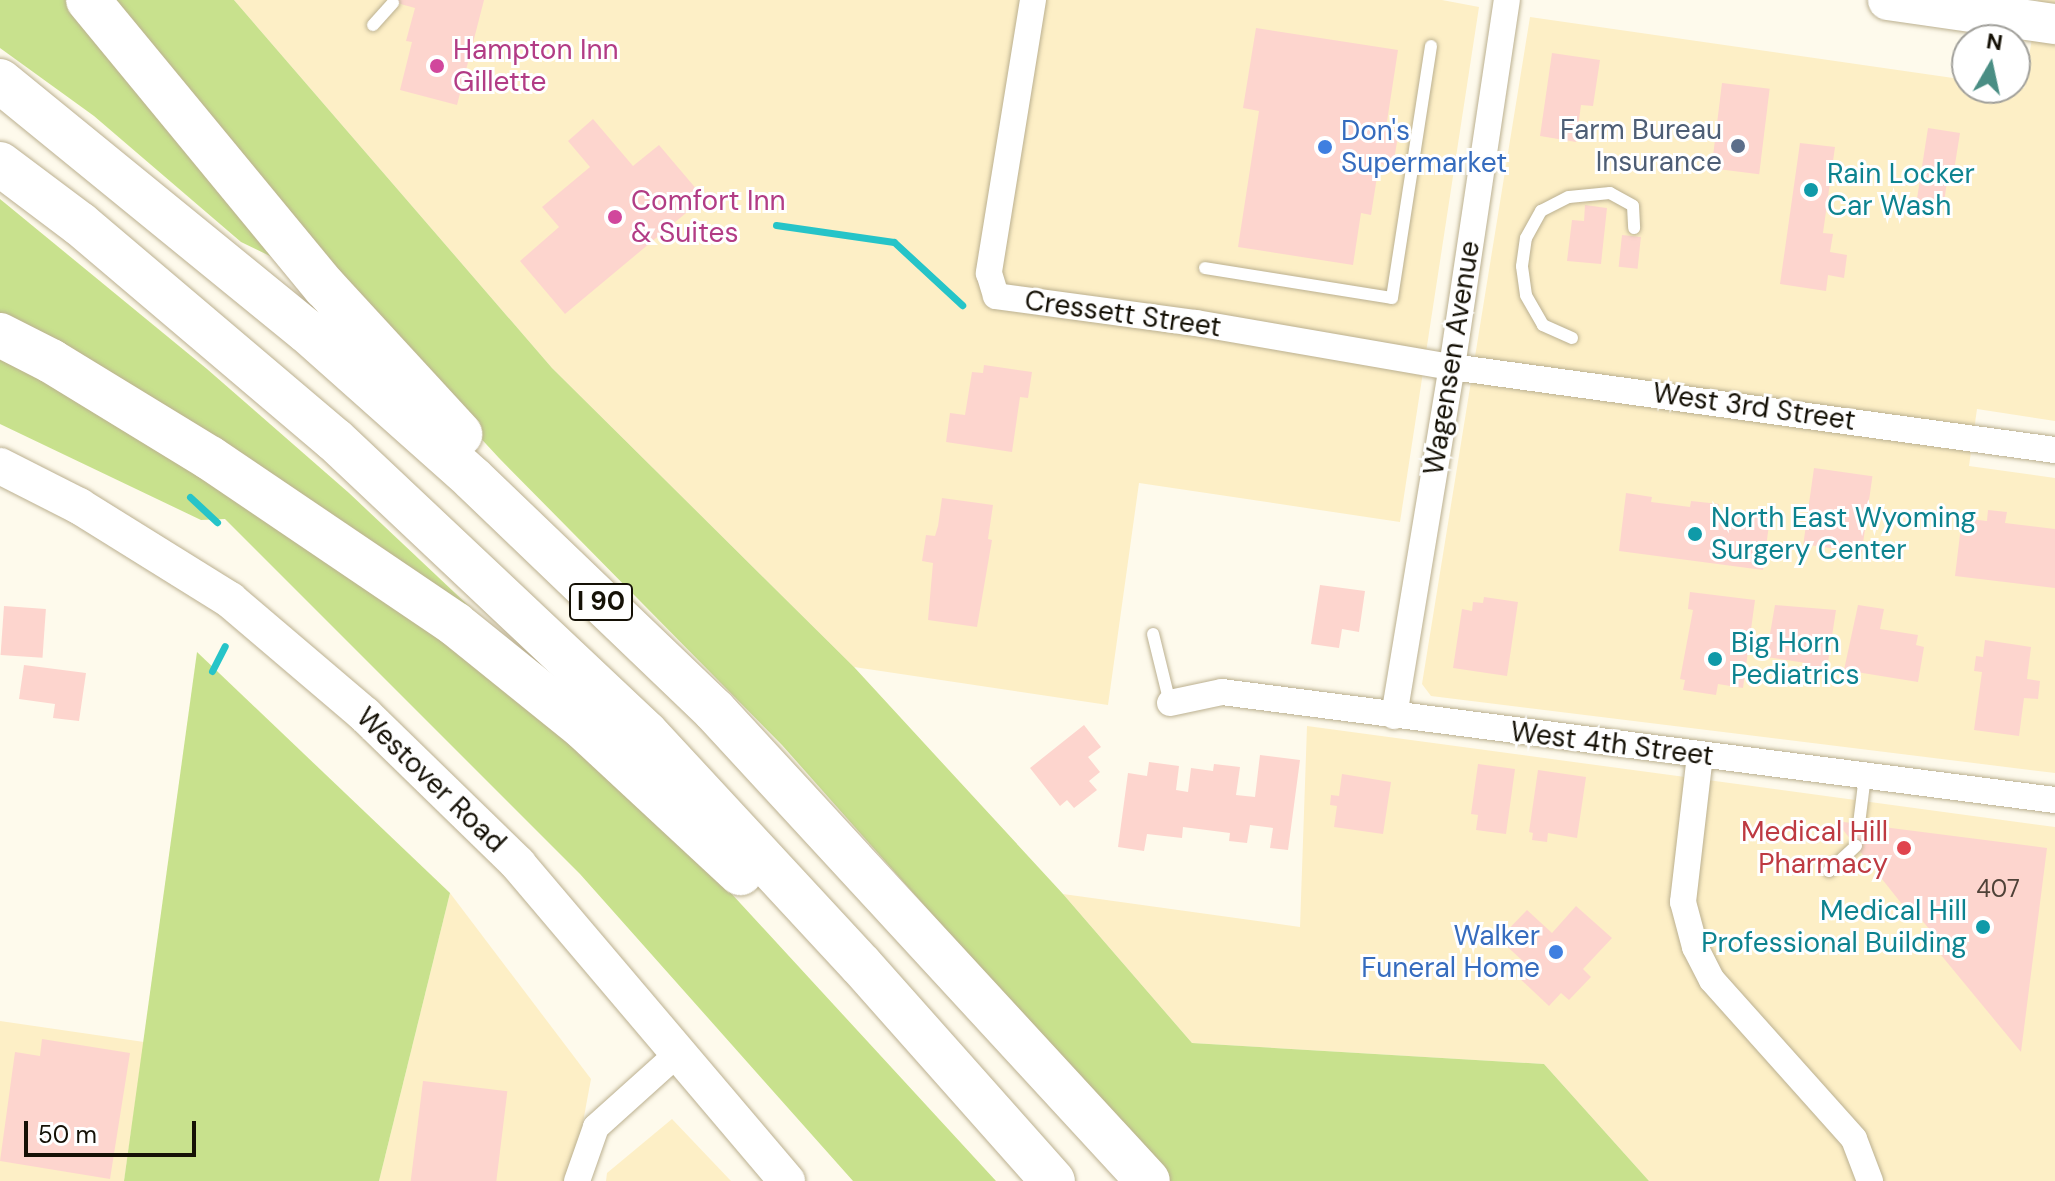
<!DOCTYPE html>
<style>
body{margin:0}
#map{position:relative;width:2055px;height:1181px;overflow:hidden;background:#fefaec;font-family:"DM Sans",sans-serif}
div>[style]{position:absolute}
.built>*{inset:0;background:#fdefc6}
.green>*{inset:0;background:#c8e18d}
.stream>*{height:7px;margin:-3.5px;padding:0 3.5px;transform-origin:3.5px;border-radius:3.5px;background:#26c4c8}
.building>*{inset:0;background:#fdd5ce;transform-origin:0 0}
.roads{filter:drop-shadow(0 0 2px #bbb090) drop-shadow(0 0 2px #bbb090)}
.lane>*{height:12px;margin:-6px;padding:0 6px;transform-origin:6px;border-radius:6px;background:#fff}
.street>*{height:26px;margin:-13px;padding:0 13px;transform-origin:13px;border-radius:13px;background:#fff}
.secondary>*{height:36px;margin:-18px;padding:0 18px;transform-origin:18px;border-radius:18px;background:#fff}
.primary>*{height:40px;margin:-20px;padding:0 20px;transform-origin:20px;border-radius:20px;background:#fff}
.highway>*{height:44px;margin:-22px;padding:0 22px;transform-origin:22px;border-radius:22px;background:#fff}
.dots>*{width:22px;height:22px;translate:-50% -50%;box-sizing:border-box;border:4px solid #fff;border-radius:50%}
span{translate:-50% -50%;white-space:nowrap;text-align:center;line-height:1.15;-webkit-text-stroke:6px #fff;paint-order:stroke}
.number-label{font-size:24px;color:#4f4238}
.number-label span{-webkit-text-stroke-width:0}
.shield-label span{padding:2px 6px;background:#fff;border:2px solid;border-radius:6px;-webkit-text-stroke-width:0}
.shield-label{font-size:26px;color:#151106;font-weight:700}
.hotel-label{font-size:28px;color:#b23c85}
.left{translate:0 -50%;text-align:left}
.service-label{font-size:28px;color:#4e5e75}
.right{translate:-100% -50%;text-align:right}
.shop-label{font-size:28px;color:#366cbe}
.culture-label{font-size:28px;color:#0d838f}
.street-label{font-size:28px;color:#151106}
.health-label{font-size:28px;color:#be3a42}
.north{position:absolute;left:1951px;top:24px;width:80px;height:80px;box-sizing:border-box;background:#fff;border:2px solid #a1a09b;border-radius:50%;rotate:9deg;font-size:22px;font-weight:700;line-height:32px;text-align:center;color:#151106}
.north::after{content:'';display:block;margin:auto;width:28px;height:36px;background:#4a8e84;clip-path:polygon(50% 0,100% 100%,50% 72%,0 100%)}
.scale{position:absolute;left:24px;top:1121px;width:172px;height:36px;box-sizing:border-box;border:4px solid #151106;border-top:0;padding-left:10px;font-size:24px;line-height:28px;white-space:nowrap;color:#151106;-webkit-text-stroke:6px #fff;paint-order:stroke}
</style>
<div id="map">
<div class="built">
<i style="clip-path:polygon(234px 0,1442px 0,1479px 7px,1400px 522px,1139px 483px,1108px 705px,854px 667px,552px 368px)"></i>
<i style="clip-path:polygon(2038px 0,2055px 0,2055px 421px,1977px 409px,1969px 466px,2055px 478px,2055px 773px,1431px 696px,1422px 684px,1530px 17px,1967px 80px,1967px 88px,2024px 88px)"></i>
<i style="clip-path:polygon(1307px 726px,2055px 827px,2055px 1181px,1649px 1181px,1544px 1064px,1192px 1043px,1063px 894px,1300px 927px)"></i>
<i style="clip-path:polygon(450px 893px,591px 1079px,572px 1181px,379px 1181px)"></i>
<i style="clip-path:polygon(0 1021px,144px 1042px,124px 1181px,0 1181px)"></i>
<i style="clip-path:polygon(672px 1119px,731px 1181px,606px 1181px,607px 1173px)"></i>
</div>
<div class="green">
<i style="clip-path:polygon(0 0,71px 0,272px 257px,241px 242px,94px 116px,0 48px)"></i>
<i style="clip-path:polygon(102px 0,234px 0,552px 368px,854px 667px,1063px 894px,1192px 1043px,1544px 1064px,1649px 1181px,1169px 1181px,782px 745px,499px 458px,340px 286px)"></i>
<i style="clip-path:polygon(0 199px,207px 369px,349px 493px,490px 626px,0 317px)"></i>
<i style="clip-path:polygon(0 351px,36px 368px,414px 618px,552px 726px,706px 866px,996px 1181px,853px 1181px,580px 874px,225px 519px,201px 520px,0 424px)"></i>
<i style="clip-path:polygon(197px 652px,450px 893px,379px 1181px,124px 1181px)"></i>
</div>
<div class="stream">
<i style="left:776px;top:225px;width:119px;rotate:8.2deg"></i>
<i style="left:894px;top:242px;width:93px;rotate:42.8deg"></i>
<i style="left:190px;top:497px;width:37px;rotate:43deg"></i>
<i style="left:212px;top:671px;width:28px;rotate:-63deg"></i>
</div>
<div class="building">
<i style="clip-path:polygon(386px 0,484px 0,457px 105px,400px 90px,412px 42px,406px 41px,415px 8px)"></i>
<i style="clip-path:polygon(1256px 28px,1398px 50px,1386px 128px,1399px 130px,1393px 166px,1379px 164px,1371px 215px,1361px 213px,1353px 265px,1238px 247px,1259px 111px,1243px 108px)"></i>
<i style="clip-path:polygon(1552px 53px,1600px 60px,1593px 106px,1581px 105px,1576px 142px,1540px 136px)"></i>
<i style="left:1722px;top:83px;width:48px;height:86px;rotate:7deg"></i>
<i style="clip-path:polygon(593px 119px,633px 166px,659px 145px,704px 198px,565px 314px,520px 261px,559px 227px,542px 207px,590px 167px,568px 141px)"></i>
<i style="clip-path:polygon(1928px 128px,1960px 133px,1952px 183px,1947px 182px,1943px 209px,1916px 205px)"></i>
<i style="clip-path:polygon(1800px 143px,1835px 147px,1823px 233px,1833px 234px,1830px 252px,1847px 255px,1844px 278px,1828px 275px,1826px 291px,1780px 284px)"></i>
<i style="clip-path:polygon(1585px 205px,1607px 208px,1601px 264px,1567px 261px,1572px 220px,1584px 221px)"></i>
<i style="left:1622px;top:235px;width:19px;height:32px;rotate:6deg"></i>
<i style="clip-path:polygon(984px 365px,1032px 372px,1028px 398px,1020px 397px,1012px 452px,946px 442px,950px 413px,965px 415px,972px 372px,983px 373px)"></i>
<i style="left:1814px;top:468px;width:59px;height:77px;rotate:8deg"></i>
<i style="clip-path:polygon(1626px 493px,1652px 497px,1651px 502px,1690px 507px,1691px 501px,1719px 504px,1718px 510px,1770px 517px,1763px 570px,1619px 551px)"></i>
<i style="clip-path:polygon(942px 498px,993px 505px,988px 539px,992px 540px,977px 627px,928px 620px,933px 563px,922px 561px,926px 535px,935px 536px,938px 526px)"></i>
<i style="clip-path:polygon(1988px 510px,2007px 512px,2005px 523px,2055px 529px,2055px 588px,1955px 576px,1962px 518px,1987px 521px)"></i>
<i style="clip-path:polygon(1320px 585px,1365px 591px,1359px 632px,1342px 629px,1339px 648px,1311px 644px)"></i>
<i style="clip-path:polygon(1690px 592px,1755px 600px,1743px 688px,1718px 684px,1716px 695px,1683px 690px,1685px 680px,1680px 679px,1693px 610px,1688px 609px)"></i>
<i style="clip-path:polygon(1484px 597px,1518px 602px,1507px 676px,1453px 668px,1462px 609px,1472px 611px,1473px 602px,1483px 603px)"></i>
<i style="clip-path:polygon(1775px 605px,1836px 610px,1827px 669px,1822px 668px,1822px 672px,1805px 669px,1806px 663px,1766px 657px)"></i>
<i style="clip-path:polygon(1858px 605px,1884px 609px,1880px 629px,1918px 635px,1916px 645px,1924px 647px,1918px 682px,1844px 670px)"></i>
<i style="left:4px;top:606px;width:42px;height:49px;rotate:4deg"></i>
<i style="clip-path:polygon(1985px 640px,2031px 647px,2027px 679px,2040px 681px,2038px 699px,2024px 698px,2019px 736px,1974px 730px,1982px 672px,1974px 671px,1976px 656px,1983px 657px)"></i>
<i style="clip-path:polygon(24px 665px,86px 673px,79px 721px,53px 718px,55px 704px,19px 699px)"></i>
<i style="clip-path:polygon(1084px 725px,1101px 747px,1088px 757px,1100px 772px,1089px 781px,1097px 790px,1074px 808px,1067px 800px,1060px 806px,1030px 768px)"></i>
<i style="clip-path:polygon(1260px 755px,1300px 760px,1288px 850px,1270px 848px,1273px 828px,1250px 825px,1247px 843px,1229px 841px,1230px 833px,1183px 827px,1182px 838px,1147px 834px,1144px 851px,1118px 847px,1128px 773px,1147px 776px,1149px 762px,1179px 766px,1176px 790px,1188px 792px,1191px 768px,1213px 771px,1214px 764px,1240px 767px,1236px 795px,1255px 797px)"></i>
<i style="clip-path:polygon(1478px 764px,1515px 769px,1506px 834px,1476px 830px,1478px 815px,1471px 814px)"></i>
<i style="clip-path:polygon(1538px 770px,1586px 777px,1577px 838px,1548px 833px,1547px 842px,1532px 840px,1533px 833px,1529px 832px)"></i>
<i style="clip-path:polygon(1342px 774px,1391px 782px,1383px 834px,1334px 827px,1337px 806px,1330px 805px,1331px 795px,1339px 796px)"></i>
<i style="clip-path:polygon(1836px 821px,2047px 848px,2021px 1052px,1941px 955px,1942px 944px,1914px 911px,1905px 908px)"></i>
<i style="clip-path:polygon(1576px 906px,1612px 938px,1583px 969px,1591px 977px,1569px 1000px,1561px 993px,1549px 1006px,1517px 976px,1527px 965px,1499px 939px,1527px 910px,1552px 933px)"></i>
<i style="clip-path:polygon(42px 1039px,130px 1053px,110px 1179px,0 1161px,15px 1052px,40px 1056px)"></i>
<i style="left:423px;top:1081px;width:85px;height:101px;rotate:7deg"></i>
</div>
<div class="roads">
<div class="lane">
<i style="left:373px;top:25px;width:30px;rotate:-48deg"></i>
<i style="left:1205px;top:268px;width:189px;rotate:9.1deg"></i>
<i style="left:1392px;top:298px;width:255px;rotate:-81.2deg"></i>
<i style="left:1572px;top:338px;width:32px;rotate:-156deg"></i>
<i style="left:1543px;top:325px;width:34px;rotate:-120deg"></i>
<i style="left:1526px;top:295px;width:29px;rotate:-98deg"></i>
<i style="left:1522px;top:266px;width:28px;rotate:-82deg"></i>
<i style="left:1526px;top:238px;width:31px;rotate:-61deg"></i>
<i style="left:1541px;top:211px;width:31px;rotate:-27deg"></i>
<i style="left:1569px;top:197px;width:41px;rotate:-5.6deg"></i>
<i style="left:1610px;top:193px;width:26px;rotate:29deg"></i>
<i style="left:1633px;top:206px;width:22px;rotate:87deg"></i>
<i style="left:1153px;top:634px;width:71px;rotate:76.2deg"></i>
<i style="left:1859px;top:824px;width:48px;rotate:-82.9deg"></i>
<i style="left:1829px;top:871px;width:37px;rotate:-43deg"></i>
</div>
<div class="street">
<i style="left:1033px;top:0;width:277px;rotate:99.2deg"></i>
<i style="left:989px;top:273px;width:24px;rotate:73deg"></i>
<i style="left:996px;top:296px;width:202px;rotate:7.7deg"></i>
<i style="left:1196px;top:323px;width:260px;rotate:9.8deg"></i>
<i style="left:1452px;top:367px;width:609px;rotate:7.84deg"></i>
<i style="left:1170px;top:703px;width:53px;rotate:-11.9deg"></i>
<i style="left:1222px;top:692px;width:840px;rotate:7.39deg"></i>
<i style="left:1394px;top:716px;width:354px;rotate:-80.6deg"></i>
<i style="left:1452px;top:367px;width:371px;rotate:-81.5deg"></i>
<i style="left:1700px;top:755px;width:148px;rotate:96.6deg"></i>
<i style="left:1683px;top:902px;width:47px;rotate:75.1deg"></i>
<i style="left:1695px;top:947px;width:37px;rotate:63deg"></i>
<i style="left:1712px;top:980px;width:213px;rotate:48.2deg"></i>
<i style="left:1854px;top:1139px;width:45px;rotate:69.1deg"></i>
<i style="left:577px;top:1181px;width:57px;rotate:-70.6deg"></i>
<i style="left:596px;top:1127px;width:109px;rotate:-42deg"></i>
</div>
<div class="secondary">
<i style="left:0;top:466px;width:89px;rotate:26.9deg"></i>
<i style="left:79px;top:506px;width:178px;rotate:31.9deg"></i>
<i style="left:230px;top:600px;width:177px;rotate:40.4deg"></i>
<i style="left:365px;top:715px;width:214px;rotate:44.2deg"></i>
<i style="left:518px;top:864px;width:416px;rotate:49.7deg"></i>
</div>
<div class="primary">
<i style="left:1888px;top:0;width:169px;rotate:8.2deg"></i>
</div>
<div class="highway">
<i style="left:88px;top:0;width:372px;rotate:50.5deg"></i>
<i style="left:325px;top:287px;width:200px;rotate:47.4deg"></i>
<i style="left:0;top:81px;width:396px;rotate:39.2deg"></i>
<i style="left:307px;top:331px;width:222px;rotate:41.7deg"></i>
<i style="left:473px;top:479px;width:334px;rotate:43.8deg"></i>
<i style="left:714px;top:710px;width:640px;rotate:47.34deg"></i>
<i style="left:0;top:164px;width:100px;rotate:36.9deg"></i>
<i style="left:80px;top:224px;width:334px;rotate:40.3deg"></i>
<i style="left:335px;top:440px;width:427px;rotate:43.3deg"></i>
<i style="left:646px;top:733px;width:316px;rotate:47.2deg"></i>
<i style="left:861px;top:965px;width:289px;rotate:48.4deg"></i>
<i style="left:0;top:335px;width:57px;rotate:27deg"></i>
<i style="left:51px;top:361px;width:186px;rotate:31.4deg"></i>
<i style="left:210px;top:458px;width:296px;rotate:34.1deg"></i>
<i style="left:455px;top:624px;width:167px;rotate:38.9deg"></i>
<i style="left:585px;top:729px;width:212px;rotate:42.9deg"></i>
</div>
</div>
<div class="dots">
<i style="left:437px;top:66px;background:#d1479c"></i>
<i style="left:1738px;top:146px;background:#5c6f8a"></i>
<i style="left:1325px;top:147px;background:#3f7fe0"></i>
<i style="left:1811px;top:190px;background:#0f9aa8"></i>
<i style="left:615px;top:217px;background:#d1479c"></i>
<i style="left:1695px;top:534px;background:#0f9aa8"></i>
<i style="left:1715px;top:659px;background:#0f9aa8"></i>
<i style="left:1904px;top:848px;background:#e0444e"></i>
<i style="left:1983px;top:927px;background:#0f9aa8"></i>
<i style="left:1556px;top:952px;background:#3f7fe0"></i>
</div>
<div class="number-label">
<span style="left:1998px;top:889px">407</span>
</div>
<div class="shield-label">
<span style="left:601px;top:602px">I 90</span>
</div>
<div class="hotel-label">
<span class="left" style="left:453px;top:66px">Hampton Inn<br>Gillette</span>
<span class="left" style="left:631px;top:217px">Comfort Inn<br>&amp; Suites</span>
</div>
<div class="service-label">
<span class="right" style="left:1722px;top:146px">Farm Bureau<br>Insurance</span>
</div>
<div class="shop-label">
<span class="left" style="left:1341px;top:147px">Don's<br>Supermarket</span>
<span class="right" style="left:1540px;top:952px">Walker<br>Funeral Home</span>
</div>
<div class="culture-label">
<span class="left" style="left:1827px;top:190px">Rain Locker<br>Car Wash</span>
<span class="left" style="left:1711px;top:534px">North East Wyoming<br>Surgery Center</span>
<span class="left" style="left:1731px;top:659px">Big Horn<br>Pediatrics</span>
<span class="right" style="left:1967px;top:927px">Medical Hill<br>Professional Building</span>
</div>
<div class="street-label">
<span style="left:1123px;top:314px;rotate:8deg">Cressett Street</span>
<span style="left:1452px;top:358px;rotate:-81deg">Wagensen Avenue</span>
<span style="left:1754px;top:407px;rotate:8deg">West 3rd Street</span>
<span style="left:1612px;top:744px;rotate:7deg">West 4th Street</span>
<span style="left:431px;top:780px;rotate:44deg">Westover Road</span>
</div>
<div class="health-label">
<span class="right" style="left:1888px;top:848px">Medical Hill<br>Pharmacy</span>
</div>
<div class="north">N</div>
<div class="scale">50 m</div>
</div>
